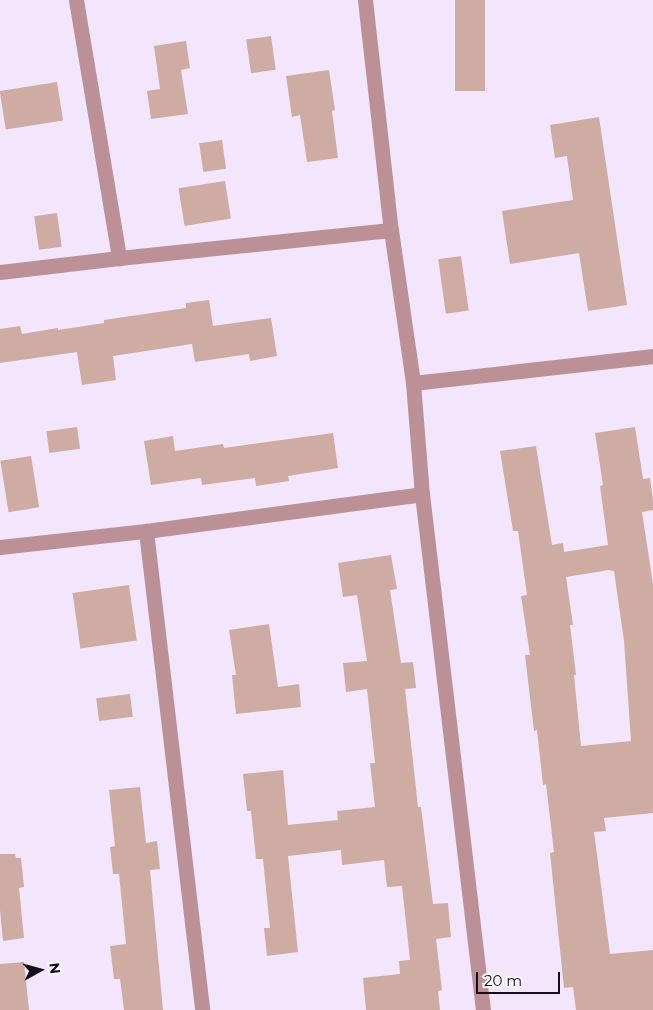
<!DOCTYPE html>
<style>
body{margin:0}
#map{position:relative;width:653px;height:1010px;overflow:hidden;background:#f3e5fc;font-family:Montserrat,sans-serif}
div>[style]{position:absolute}
.building>*{inset:0;background:#ceaca3;transform-origin:0 0}
.street>*{height:15px;margin:-7.5px;padding:0 7.5px;transform-origin:7.5px;border-radius:7.5px;background:#bb9097}
span{translate:-50% -50%;white-space:nowrap;text-align:center;line-height:1.15;-webkit-text-stroke:4.5px #faf7fd;paint-order:stroke}
.north{position:absolute;left:15px;top:945px;width:50px;height:50px;-webkit-text-stroke:4px #faf7fd;paint-order:stroke;rotate:83deg;font-size:14px;font-weight:700;line-height:20px;text-align:center;color:#140e17}
.north::after{content:'';display:block;margin:auto;width:18px;height:22px;background:#140e17;clip-path:polygon(50% 0,100% 100%,50% 72%,0 100%)}
.scale{position:absolute;left:476px;top:972px;width:84px;height:22px;box-sizing:border-box;border:2px solid #140e17;border-top:0;padding-left:6px;font-size:15px;line-height:18px;white-space:nowrap;color:#140e17;-webkit-text-stroke:4px #faf7fd;paint-order:stroke}
</style>
<div id="map">
<div class="building">
<i style="left:455px;top:0;width:30px;height:91px"></i>
<i style="left:271px;top:36px;width:34px;height:25px;rotate:82deg"></i>
<i style="clip-path:polygon(186px 41px,190px 68px,181px 70px,188px 114px,151px 119px,147px 91px,160px 89px,154px 46px)"></i>
<i style="clip-path:polygon(329px 70px,335px 110px,332px 111px,338px 158px,307px 162px,300px 115px,292px 117px,286px 76px)"></i>
<i style="left:57px;top:82px;width:39px;height:58px;rotate:81deg"></i>
<i style="clip-path:polygon(599px 117px,627px 305px,588px 311px,579px 253px,510px 264px,502px 211px,573px 200px,567px 156px,555px 158px,550px 125px)"></i>
<i style="left:222px;top:140px;width:29px;height:23px;rotate:82deg"></i>
<i style="left:225px;top:181px;width:38px;height:47px;rotate:81deg"></i>
<i style="left:57px;top:213px;width:34px;height:23px;rotate:82deg"></i>
<i style="left:461px;top:256px;width:55px;height:23px;rotate:82deg"></i>
<i style="clip-path:polygon(209px 300px,213px 326px,271px 318px,277px 356px,250px 361px,249px 354px,195px 362px,192px 344px,113px 356px,116px 380px,82px 385px,77px 352px,0 363px,0 329px,20px 326px,22px 334px,58px 328px,58px 330px,104px 323px,104px 320px,186px 308px,186px 303px)"></i>
<i style="left:77px;top:427px;width:22px;height:31px;rotate:82deg"></i>
<i style="clip-path:polygon(evenodd,635px 427px,643px 479px,650px 478px,653px 501px,653px 510px,642px 512px,653px 584px,653px 813px,604px 818px,606px 831px,594px 832px,610px 954px,653px 950px,653px 1010px,576px 1010px,573px 987px,564px 988px,550px 853px,554px 852px,546px 784px,543px 785px,537px 730px,534px 731px,525px 655px,530px 655px,521px 596px,527px 595px,518px 531px,513px 531px,500px 451px,536px 446px,552px 545px,563px 543px,564px 552px,608px 545px,600px 486px,603px 485px,595px 433px,635px 427px,609px 570px,614px 571px,624px 641px,631px 741px,581px 746px,574px 675px,576px 675px,570px 625px,573px 625px,566px 577px,609px 570px)"></i>
<i style="clip-path:polygon(333px 433px,338px 468px,288px 476px,289px 481px,256px 486px,255px 478px,202px 485px,201px 478px,151px 485px,144px 441px,173px 436px,175px 451px,223px 444px,224px 448px)"></i>
<i style="left:31px;top:456px;width:52px;height:31px;rotate:81deg"></i>
<i style="clip-path:polygon(391px 555px,397px 589px,390px 590px,401px 663px,413px 662px,416px 688px,405px 689px,418px 807px,421px 807px,433px 904px,448px 903px,451px 937px,436px 939px,442px 990px,438px 991px,440px 1010px,366px 1010px,363px 978px,400px 974px,399px 961px,410px 960px,402px 886px,387px 887px,384px 860px,342px 865px,341px 850px,288px 856px,298px 952px,267px 956px,264px 928px,270px 928px,263px 859px,256px 859px,251px 811px,247px 811px,243px 774px,283px 770px,288px 825px,338px 820px,337px 811px,375px 807px,370px 763px,375px 763px,367px 689px,346px 692px,343px 663px,367px 661px,357px 595px,343px 597px,338px 563px)"></i>
<i style="left:129px;top:585px;width:56px;height:57px;rotate:82deg"></i>
<i style="clip-path:polygon(269px 624px,278px 687px,299px 684px,301px 707px,236px 714px,232px 675px,236px 675px,229px 630px)"></i>
<i style="left:130px;top:694px;width:23px;height:34px;rotate:83deg"></i>
<i style="clip-path:polygon(140px 787px,146px 843px,157px 841px,160px 869px,150px 870px,163px 1010px,124px 1010px,120px 979px,114px 979px,110px 946px,126px 944px,119px 874px,113px 874px,110px 847px,115px 846px,109px 790px)"></i>
<i style="clip-path:polygon(0 854px,15px 854px,16px 858px,21px 858px,24px 887px,19px 888px,24px 938px,3px 941px,0 910px)"></i>
<i style="clip-path:polygon(24px 962px,29px 1010px,0 1010px,0 964px)"></i>
</div>
<div class="street">
<i style="left:76px;top:0;width:262px;rotate:80.5deg"></i>
<i style="left:365px;top:0;width:231px;rotate:83.6deg"></i>
<i style="left:391px;top:230px;width:155px;rotate:81.8deg"></i>
<i style="left:413px;top:383px;width:111px;rotate:85.4deg"></i>
<i style="left:422px;top:494px;width:520px;rotate:83.26deg"></i>
<i style="left:0;top:272px;width:120px;rotate:-6.7deg"></i>
<i style="left:119px;top:258px;width:273px;rotate:-5.9deg"></i>
<i style="left:413px;top:383px;width:242px;rotate:-6.4deg"></i>
<i style="left:146px;top:531px;width:482px;rotate:83.3deg"></i>
<i style="left:0;top:547px;width:147px;rotate:-6.3deg"></i>
<i style="left:146px;top:531px;width:278px;rotate:-7.6deg"></i>
</div>
<div class="north">N</div>
<div class="scale">20 m</div>
</div>
